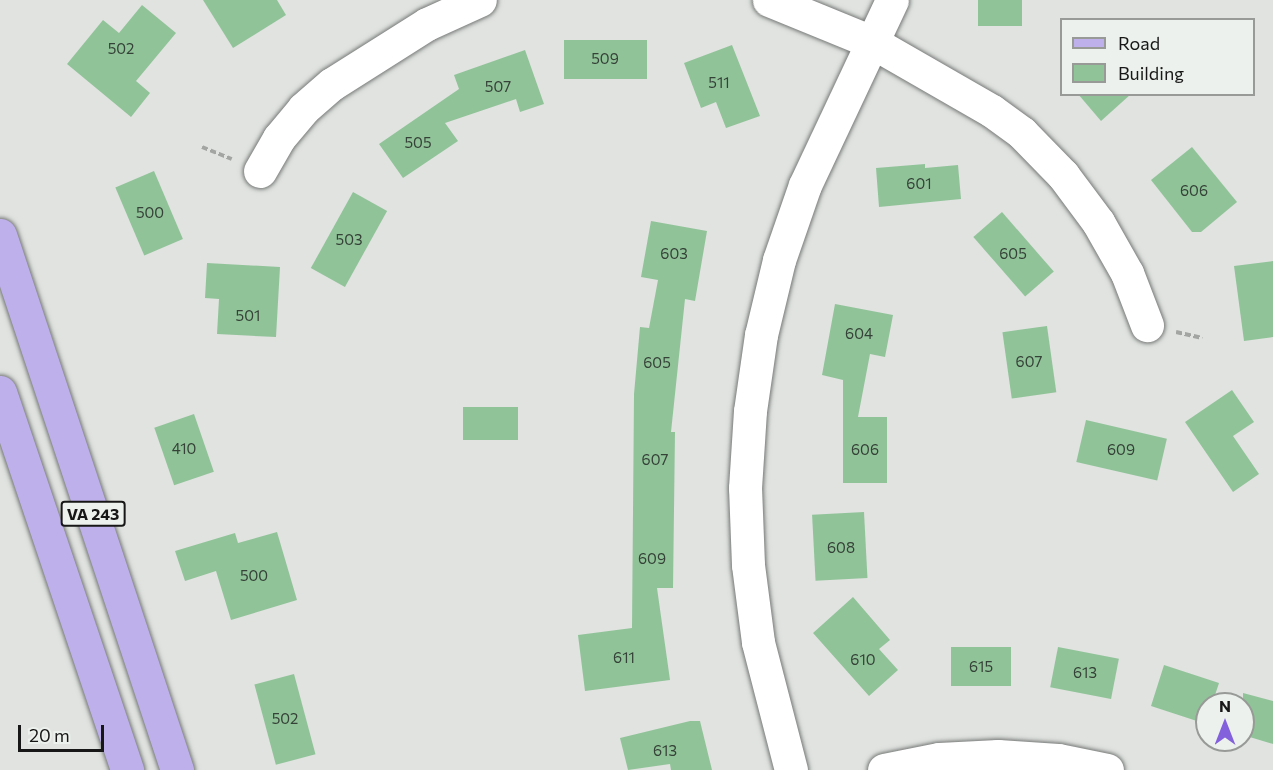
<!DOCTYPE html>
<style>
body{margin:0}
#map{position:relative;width:1273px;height:770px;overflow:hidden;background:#e0e3e0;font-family:Commissioner,sans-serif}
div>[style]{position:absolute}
.building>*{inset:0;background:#91c399;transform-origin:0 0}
.path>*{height:4px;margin-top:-2px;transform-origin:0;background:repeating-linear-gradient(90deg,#a2a5a2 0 6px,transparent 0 9px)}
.roads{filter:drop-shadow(0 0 2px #767977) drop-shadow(0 0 2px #767977)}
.minor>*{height:33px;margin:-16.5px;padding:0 16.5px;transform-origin:16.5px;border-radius:16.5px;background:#fff}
.major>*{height:33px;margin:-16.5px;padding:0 16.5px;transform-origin:16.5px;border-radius:16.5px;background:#beb0eb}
span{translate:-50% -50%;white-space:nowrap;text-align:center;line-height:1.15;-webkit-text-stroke:4.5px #edf1ed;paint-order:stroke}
.number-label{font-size:15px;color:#354237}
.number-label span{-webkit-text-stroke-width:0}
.shield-label span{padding:2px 4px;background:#edf1ed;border:2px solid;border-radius:4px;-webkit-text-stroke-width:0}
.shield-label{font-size:16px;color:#161716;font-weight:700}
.legend{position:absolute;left:1060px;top:18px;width:195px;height:78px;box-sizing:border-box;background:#edf1ed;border:2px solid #979a97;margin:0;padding:8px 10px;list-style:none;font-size:18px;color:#161716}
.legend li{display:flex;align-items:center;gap:12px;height:30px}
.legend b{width:30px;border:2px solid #979a97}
.north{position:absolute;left:1195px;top:692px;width:60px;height:60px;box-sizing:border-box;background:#edf1ed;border:2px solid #979a97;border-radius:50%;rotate:0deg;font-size:16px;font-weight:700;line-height:24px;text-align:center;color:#161716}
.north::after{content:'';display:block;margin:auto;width:21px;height:27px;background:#8461dc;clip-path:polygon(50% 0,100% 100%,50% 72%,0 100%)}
.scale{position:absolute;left:18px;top:725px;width:86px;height:27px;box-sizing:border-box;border:3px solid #161716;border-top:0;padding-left:8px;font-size:18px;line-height:21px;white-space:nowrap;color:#161716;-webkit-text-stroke:4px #edf1ed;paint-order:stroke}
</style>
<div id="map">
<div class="building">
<i style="clip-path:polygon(203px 0,277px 0,286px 15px,233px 48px)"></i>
<i style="left:978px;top:0;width:44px;height:26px"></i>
<i style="clip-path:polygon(142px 5px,176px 33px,136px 81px,150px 93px,131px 117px,67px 64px,103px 20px,119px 33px)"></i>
<i style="left:564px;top:40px;width:83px;height:39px"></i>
<i style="clip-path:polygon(732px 45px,760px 116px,726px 128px,716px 102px,701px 108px,684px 63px)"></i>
<i style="clip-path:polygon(525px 50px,544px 104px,520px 112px,516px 99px,445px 123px,458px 141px,403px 178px,379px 144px,459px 89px,454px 75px)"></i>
<i style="clip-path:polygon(1078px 94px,1131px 94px,1101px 121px)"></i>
<i style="clip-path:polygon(1192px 147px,1237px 202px,1201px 232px,1192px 232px,1151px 180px)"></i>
<i style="clip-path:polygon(925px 164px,925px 168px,958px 165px,961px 199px,879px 207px,876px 168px)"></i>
<i style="left:154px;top:171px;width:74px;height:42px;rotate:67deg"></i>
<i style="left:353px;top:192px;width:39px;height:87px;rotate:29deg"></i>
<i style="left:1002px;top:212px;width:79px;height:38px;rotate:49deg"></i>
<i style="clip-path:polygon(651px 221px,707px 231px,695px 301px,685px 299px,671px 432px,675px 432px,673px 588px,657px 588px,670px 680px,585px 691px,578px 635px,632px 628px,634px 394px,640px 327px,649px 328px,658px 280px,641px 277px)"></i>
<i style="clip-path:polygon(1273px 261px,1273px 337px,1244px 341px,1234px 266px)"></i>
<i style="clip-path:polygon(207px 263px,280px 267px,276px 337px,217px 334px,219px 299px,205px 298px)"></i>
<i style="clip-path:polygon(835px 304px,893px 315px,885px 357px,870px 354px,858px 417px,887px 417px,887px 483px,843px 483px,843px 380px,822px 375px)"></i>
<i style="left:1047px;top:326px;width:67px;height:45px;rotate:82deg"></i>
<i style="clip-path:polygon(1232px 390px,1254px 422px,1233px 436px,1259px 474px,1233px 492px,1185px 422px)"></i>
<i style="left:463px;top:407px;width:55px;height:33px"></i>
<i style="left:194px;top:414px;width:61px;height:42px;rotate:71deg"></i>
<i style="left:1086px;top:420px;width:83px;height:43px;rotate:13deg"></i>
<i style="left:864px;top:512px;width:66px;height:52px;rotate:87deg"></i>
<i style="clip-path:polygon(277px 532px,297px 600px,231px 620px,216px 571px,185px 581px,175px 551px,235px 533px,238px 543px)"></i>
<i style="clip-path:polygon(853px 597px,890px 640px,879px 649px,898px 670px,869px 696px,813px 633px)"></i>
<i style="left:951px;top:647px;width:60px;height:39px"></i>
<i style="left:1058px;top:647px;width:62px;height:41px;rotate:11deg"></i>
<i style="clip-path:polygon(1164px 665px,1219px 683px,1212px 704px,1207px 704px,1206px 724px,1151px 706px)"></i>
<i style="left:294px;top:674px;width:83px;height:41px;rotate:75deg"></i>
<i style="clip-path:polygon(1243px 693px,1273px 701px,1273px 744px,1243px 735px)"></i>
<i style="clip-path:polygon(690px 721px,700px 721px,712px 770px,671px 770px,670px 764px,628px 770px,620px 738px)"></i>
</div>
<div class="path">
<i style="left:202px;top:147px;width:32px;rotate:22deg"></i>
<i style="left:1176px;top:332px;width:27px;rotate:13deg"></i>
</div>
<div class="roads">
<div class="minor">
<i style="left:769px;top:0;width:111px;rotate:22.2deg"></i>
<i style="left:872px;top:42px;width:138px;rotate:29.9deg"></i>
<i style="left:992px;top:111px;width:37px;rotate:36deg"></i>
<i style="left:1022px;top:133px;width:59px;rotate:45.7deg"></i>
<i style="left:1063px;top:175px;width:59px;rotate:53.3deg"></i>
<i style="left:1098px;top:222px;width:59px;rotate:60.4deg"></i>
<i style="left:1127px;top:273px;width:56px;rotate:69deg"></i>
<i style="left:260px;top:171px;width:38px;rotate:-60deg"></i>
<i style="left:279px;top:138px;width:38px;rotate:-50deg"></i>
<i style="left:303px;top:109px;width:38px;rotate:-41deg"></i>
<i style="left:332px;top:84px;width:112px;rotate:-32.3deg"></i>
<i style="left:427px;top:24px;width:58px;rotate:-24.4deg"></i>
<i style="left:791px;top:770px;width:132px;rotate:-104.5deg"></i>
<i style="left:758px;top:642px;width:78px;rotate:-97.4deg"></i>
<i style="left:748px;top:565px;width:77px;rotate:-92.2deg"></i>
<i style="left:745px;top:488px;width:77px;rotate:-86.3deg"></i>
<i style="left:750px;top:411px;width:77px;rotate:-81.8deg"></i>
<i style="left:761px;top:335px;width:77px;rotate:-76.5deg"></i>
<i style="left:779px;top:260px;width:79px;rotate:-70.9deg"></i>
<i style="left:805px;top:185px;width:204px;rotate:-64.8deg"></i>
<i style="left:884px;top:770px;width:56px;rotate:-11.3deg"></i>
<i style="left:939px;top:759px;width:59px;rotate:-2.9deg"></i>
<i style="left:998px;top:756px;width:60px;rotate:3.8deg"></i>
<i style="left:1058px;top:760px;width:50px;rotate:11.5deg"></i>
</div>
<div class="major">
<i style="left:0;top:235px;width:564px;rotate:71.69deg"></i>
<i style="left:0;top:392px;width:399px;rotate:71.4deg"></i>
</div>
</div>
<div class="number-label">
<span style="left:121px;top:49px">502</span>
<span style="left:605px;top:59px">509</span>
<span style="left:719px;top:83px">511</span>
<span style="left:498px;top:87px">507</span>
<span style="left:418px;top:143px">505</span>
<span style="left:919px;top:184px">601</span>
<span style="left:1194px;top:191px">606</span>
<span style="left:150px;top:213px">500</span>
<span style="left:349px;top:240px">503</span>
<span style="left:674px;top:254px">603</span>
<span style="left:1013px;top:254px">605</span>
<span style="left:248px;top:316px">501</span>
<span style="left:859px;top:334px">604</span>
<span style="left:1029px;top:362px">607</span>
<span style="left:657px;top:363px">605</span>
<span style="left:184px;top:449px">410</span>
<span style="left:865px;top:450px">606</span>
<span style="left:1121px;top:450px">609</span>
<span style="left:655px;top:460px">607</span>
<span style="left:841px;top:548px">608</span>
<span style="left:652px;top:559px">609</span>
<span style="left:254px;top:576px">500</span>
<span style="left:624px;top:658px">611</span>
<span style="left:863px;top:660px">610</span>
<span style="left:981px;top:667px">615</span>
<span style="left:1085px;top:673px">613</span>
<span style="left:285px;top:719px">502</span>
<span style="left:665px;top:751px">613</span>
</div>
<div class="shield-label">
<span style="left:93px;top:514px">VA 243</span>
</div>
<ul class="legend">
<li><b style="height:8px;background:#beb0eb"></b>Road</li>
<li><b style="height:16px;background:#91c399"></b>Building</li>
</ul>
<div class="north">N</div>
<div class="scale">20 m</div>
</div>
